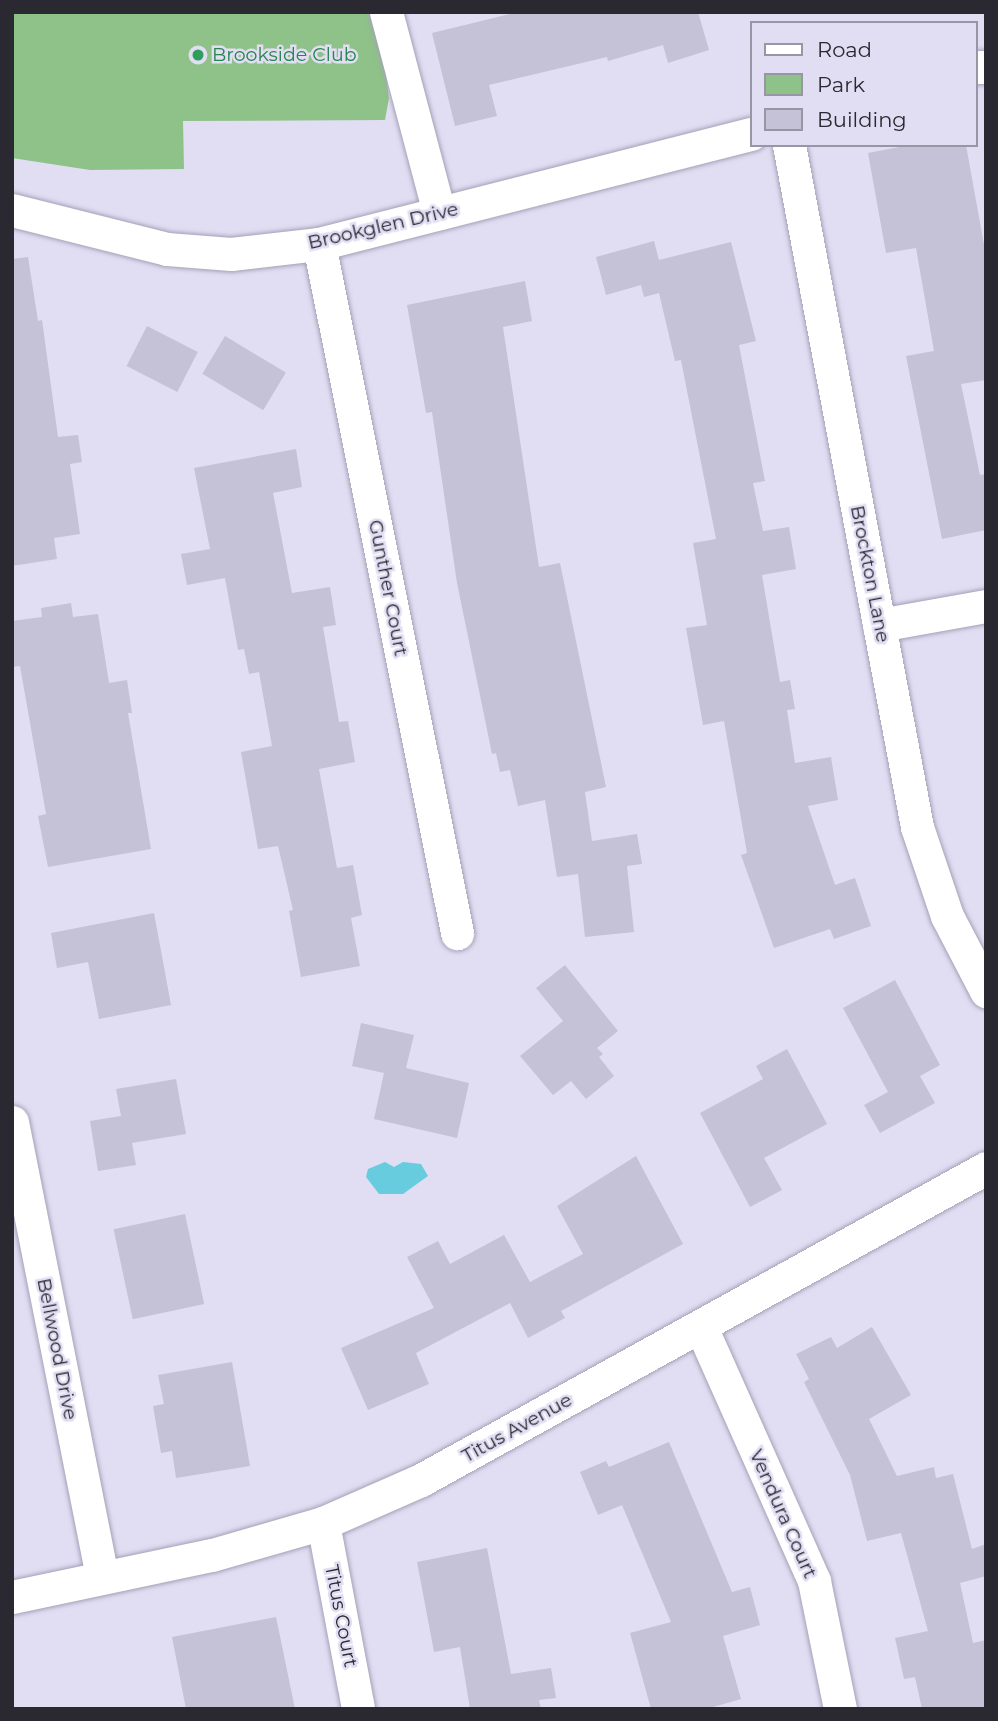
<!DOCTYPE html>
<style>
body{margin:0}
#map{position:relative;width:998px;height:1721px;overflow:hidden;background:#e1ddf3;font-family:Montserrat,sans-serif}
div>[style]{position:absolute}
.green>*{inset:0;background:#8ec288}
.water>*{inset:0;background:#67ccde}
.building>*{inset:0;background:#c5c1d7;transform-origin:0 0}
.roads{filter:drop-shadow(0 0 2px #a4a1b6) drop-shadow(0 0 2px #a4a1b6)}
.minor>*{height:33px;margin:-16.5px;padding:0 16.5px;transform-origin:16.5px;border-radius:16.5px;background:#fff}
.dots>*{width:19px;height:19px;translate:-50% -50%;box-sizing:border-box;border:4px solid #e1ddf3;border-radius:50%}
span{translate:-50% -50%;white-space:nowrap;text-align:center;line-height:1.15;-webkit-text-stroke:5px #e1ddf3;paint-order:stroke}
.leisure-label{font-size:19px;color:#27864d}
.left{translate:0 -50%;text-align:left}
.street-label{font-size:19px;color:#2a2830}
.frame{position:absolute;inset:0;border:14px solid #2a2830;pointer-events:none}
.legend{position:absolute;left:750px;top:21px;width:228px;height:126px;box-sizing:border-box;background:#e1ddf3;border:2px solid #9895a5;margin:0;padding:9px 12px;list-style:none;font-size:21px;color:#2a2830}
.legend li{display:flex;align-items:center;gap:14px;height:35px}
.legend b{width:35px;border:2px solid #9895a5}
</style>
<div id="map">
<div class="green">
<i style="clip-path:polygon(12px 12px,377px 12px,389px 98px,385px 120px,183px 121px,184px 169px,90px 170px,12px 158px)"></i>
</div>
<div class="water">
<i style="clip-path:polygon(385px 1162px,394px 1167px,403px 1162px,421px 1164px,428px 1176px,403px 1194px,379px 1194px,366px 1177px,368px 1169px)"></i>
</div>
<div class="building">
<i style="clip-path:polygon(518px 12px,698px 12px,709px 50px,668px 63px,663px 45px,608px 61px,607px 57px,489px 85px,497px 116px,455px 126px,432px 33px)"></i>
<i style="clip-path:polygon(910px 145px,966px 145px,986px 256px,986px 380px,961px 384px,980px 475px,986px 474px,986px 530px,942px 539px,906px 356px,934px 351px,916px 248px,886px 253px,868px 153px)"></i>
<i style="clip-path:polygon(654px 241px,659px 260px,731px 242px,756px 341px,739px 345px,765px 481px,753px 483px,763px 531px,789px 527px,796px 569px,762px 575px,780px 682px,790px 680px,795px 709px,787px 710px,795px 763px,831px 757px,838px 800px,808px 806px,835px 885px,855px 878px,871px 926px,834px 939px,830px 929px,774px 948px,741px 855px,747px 853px,724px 721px,703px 725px,686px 628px,707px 625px,693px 543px,716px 539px,681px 360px,675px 361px,659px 293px,644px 297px,641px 285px,606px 295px,596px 257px)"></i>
<i style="clip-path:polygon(28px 257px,38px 321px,42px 320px,58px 437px,78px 435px,82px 462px,70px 464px,80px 534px,54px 538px,57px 559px,12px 566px,12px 259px)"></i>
<i style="clip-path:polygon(525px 281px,532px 321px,503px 327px,539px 567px,560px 563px,606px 787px,585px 792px,592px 841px,637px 834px,642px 864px,627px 866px,634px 932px,585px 937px,578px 874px,557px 877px,545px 800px,518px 806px,510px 770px,500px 772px,496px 753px,492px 754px,457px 583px,432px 412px,426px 413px,407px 305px)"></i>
<i style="left:147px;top:326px;width:57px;height:45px;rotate:27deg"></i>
<i style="left:225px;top:336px;width:71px;height:44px;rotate:31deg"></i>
<i style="clip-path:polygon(296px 449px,302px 487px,273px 493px,292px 593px,330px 587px,336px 625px,323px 627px,339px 722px,348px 721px,355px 762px,319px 769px,337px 868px,353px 865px,362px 915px,351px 918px,360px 966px,301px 977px,289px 911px,293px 910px,278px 846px,258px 849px,241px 752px,272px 746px,259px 672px,249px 674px,244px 649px,238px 650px,225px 578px,187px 585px,181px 554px,210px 549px,194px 468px)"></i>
<i style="clip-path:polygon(71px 603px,73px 617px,98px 614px,109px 683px,127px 680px,132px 713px,128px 713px,151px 849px,48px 867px,38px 816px,46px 814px,20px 666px,12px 667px,12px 621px,42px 617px,41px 608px)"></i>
<i style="clip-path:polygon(154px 913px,171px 1005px,99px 1019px,88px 962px,57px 968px,51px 933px)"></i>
<i style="clip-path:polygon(565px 965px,618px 1031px,597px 1048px,603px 1054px,599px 1057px,614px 1076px,586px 1099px,571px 1081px,553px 1095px,520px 1056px,563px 1021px,536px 988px)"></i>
<i style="clip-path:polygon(895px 980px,940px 1065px,920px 1076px,935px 1103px,880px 1133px,864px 1105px,888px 1092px,843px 1008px)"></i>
<i style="clip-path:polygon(361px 1023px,414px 1035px,406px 1068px,469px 1083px,457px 1138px,374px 1119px,384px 1073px,352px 1066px)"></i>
<i style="clip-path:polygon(787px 1049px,827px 1124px,764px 1158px,782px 1190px,750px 1207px,700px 1113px,763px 1079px,756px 1066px)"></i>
<i style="clip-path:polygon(176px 1079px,186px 1134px,132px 1143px,136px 1165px,98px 1171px,90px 1121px,121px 1116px,116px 1089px)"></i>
<i style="clip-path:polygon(636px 1156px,683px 1244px,561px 1311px,565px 1318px,528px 1338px,510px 1303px,416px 1353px,429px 1384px,368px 1410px,341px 1348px,434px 1308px,407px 1257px,438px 1241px,450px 1264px,504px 1235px,530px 1282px,583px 1254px,557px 1206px)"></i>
<i style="left:185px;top:1214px;width:92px;height:73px;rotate:78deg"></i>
<i style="clip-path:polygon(872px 1327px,911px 1395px,869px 1419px,897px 1476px,934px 1467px,936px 1478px,953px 1474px,972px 1549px,986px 1544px,986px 1576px,960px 1583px,973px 1643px,986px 1640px,986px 1709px,922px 1709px,915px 1677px,904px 1679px,895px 1638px,928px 1631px,901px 1533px,867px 1541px,850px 1475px,804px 1382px,809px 1379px,796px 1354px,831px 1337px,837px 1348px)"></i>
<i style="clip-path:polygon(232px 1362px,250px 1466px,176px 1478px,172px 1451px,161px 1453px,153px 1406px,164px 1404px,158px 1375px)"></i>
<i style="clip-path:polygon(669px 1442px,732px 1592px,750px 1587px,760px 1625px,723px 1636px,741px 1699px,706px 1709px,651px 1709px,630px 1633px,671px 1622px,622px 1505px,598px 1515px,580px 1472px,606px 1461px,609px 1467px)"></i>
<i style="clip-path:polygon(487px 1548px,511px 1674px,551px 1668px,556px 1698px,539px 1700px,541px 1709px,470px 1709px,460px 1647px,434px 1652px,417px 1562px)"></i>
<i style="clip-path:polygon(276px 1617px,295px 1709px,186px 1709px,172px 1637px)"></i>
</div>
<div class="roads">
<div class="minor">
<i style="left:386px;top:12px;width:208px;rotate:75.2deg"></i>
<i style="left:975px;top:67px;width:11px"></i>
<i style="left:789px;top:145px;width:694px;rotate:79.37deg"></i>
<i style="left:917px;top:827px;width:94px;rotate:71.4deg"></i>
<i style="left:947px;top:916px;width:85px;rotate:62.5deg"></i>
<i style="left:12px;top:210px;width:160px;rotate:14.1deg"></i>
<i style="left:167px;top:249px;width:64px;rotate:4.5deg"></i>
<i style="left:231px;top:254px;width:89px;rotate:-6.5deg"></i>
<i style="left:319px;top:244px;width:446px;rotate:-14.3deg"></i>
<i style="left:319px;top:244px;width:703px;rotate:78.67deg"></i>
<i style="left:879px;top:625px;width:109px;rotate:-10.1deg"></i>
<i style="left:12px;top:1122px;width:463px;rotate:78.8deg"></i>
<i style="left:701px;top:1327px;width:278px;rotate:66deg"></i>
<i style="left:814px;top:1581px;width:131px;rotate:78.5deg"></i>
<i style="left:323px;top:1523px;width:189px;rotate:79.3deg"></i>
<i style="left:12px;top:1597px;width:204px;rotate:-11.9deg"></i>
<i style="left:212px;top:1555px;width:116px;rotate:-16.1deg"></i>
<i style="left:323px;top:1523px;width:107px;rotate:-23.7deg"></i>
<i style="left:421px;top:1480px;width:645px;rotate:-28.91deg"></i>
</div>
</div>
<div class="dots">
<i style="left:198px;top:55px;background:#2e9e5b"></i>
</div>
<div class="leisure-label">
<span class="left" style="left:212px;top:55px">Brookside Club</span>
</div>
<div class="street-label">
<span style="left:383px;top:226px;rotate:-13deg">Brookglen Drive</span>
<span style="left:870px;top:574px;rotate:79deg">Brockton Lane</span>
<span style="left:388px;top:588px;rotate:79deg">Gunther Court</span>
<span style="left:57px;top:1349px;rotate:79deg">Bellwood Drive</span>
<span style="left:517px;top:1428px;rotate:-29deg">Titus Avenue</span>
<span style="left:783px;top:1514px;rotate:66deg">Vendura Court</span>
<span style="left:341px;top:1616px;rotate:79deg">Titus Court</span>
</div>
<div class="frame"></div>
<ul class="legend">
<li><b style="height:9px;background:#fff"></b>Road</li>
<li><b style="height:19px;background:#8ec288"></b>Park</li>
<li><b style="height:19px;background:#c5c1d7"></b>Building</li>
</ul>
</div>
